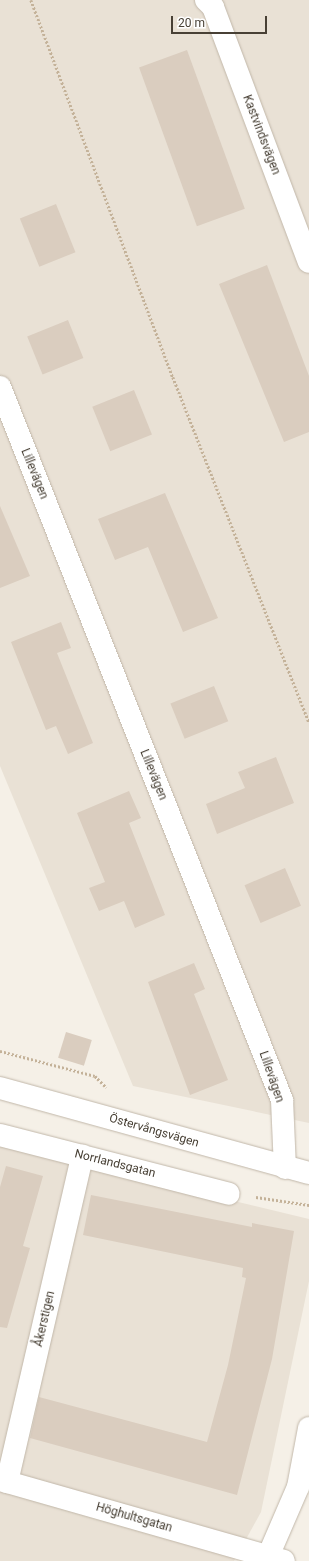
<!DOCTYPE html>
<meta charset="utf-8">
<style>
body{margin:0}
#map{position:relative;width:309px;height:1561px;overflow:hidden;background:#f5f0e7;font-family:Roboto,sans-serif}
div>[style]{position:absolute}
.residential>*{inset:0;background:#e9e1d5}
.building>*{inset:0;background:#dacdbf;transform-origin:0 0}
.path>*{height:2.5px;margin-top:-1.25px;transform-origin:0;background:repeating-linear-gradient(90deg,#c4b299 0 2px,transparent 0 4px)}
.roads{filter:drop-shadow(0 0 1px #c1b7a9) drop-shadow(0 0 1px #c1b7a9)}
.minor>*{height:22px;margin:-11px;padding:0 11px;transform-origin:11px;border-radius:11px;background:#fff}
span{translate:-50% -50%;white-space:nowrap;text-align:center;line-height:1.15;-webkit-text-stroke:3px #fff;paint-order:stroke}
.street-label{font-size:12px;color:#484035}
.scale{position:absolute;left:171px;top:16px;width:96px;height:18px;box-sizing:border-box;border:2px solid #484035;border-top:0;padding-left:5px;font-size:12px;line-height:14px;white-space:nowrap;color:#484035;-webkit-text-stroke:3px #fff;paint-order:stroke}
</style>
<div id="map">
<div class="residential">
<i style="clip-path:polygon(0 0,309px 0,309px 1123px,133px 1086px,0 766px)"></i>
<i style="clip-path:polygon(0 1145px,309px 1219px,309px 1281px,261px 1512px,234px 1561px,0 1561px)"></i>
</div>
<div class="building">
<i style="left:187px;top:50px;width:169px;height:51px;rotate:70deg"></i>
<i style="left:56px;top:204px;width:52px;height:39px;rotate:68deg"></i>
<i style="clip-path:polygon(267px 265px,309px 376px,309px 432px,284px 442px,219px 284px)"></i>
<i style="left:68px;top:320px;width:41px;height:44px;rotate:68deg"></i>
<i style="left:134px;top:390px;width:48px;height:45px;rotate:68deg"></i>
<i style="clip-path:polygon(165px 493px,218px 618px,183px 632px,148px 547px,115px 560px,98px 519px)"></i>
<i style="clip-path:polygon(0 506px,30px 576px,0 588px)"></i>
<i style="clip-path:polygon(61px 622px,71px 648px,57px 653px,93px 743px,68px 754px,56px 726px,46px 730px,11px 642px)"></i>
<i style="left:214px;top:686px;width:38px;height:47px;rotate:68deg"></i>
<i style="clip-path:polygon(276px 757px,294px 803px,217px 834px,206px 804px,245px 788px,238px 772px)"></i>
<i style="clip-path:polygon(129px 791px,141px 818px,129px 823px,165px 915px,135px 928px,124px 901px,99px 911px,89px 888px,105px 882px,77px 813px)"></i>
<i style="left:285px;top:868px;width:41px;height:44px;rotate:67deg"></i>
<i style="clip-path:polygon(194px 963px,205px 989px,194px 994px,228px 1080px,190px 1095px,148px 982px)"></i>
<i style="left:66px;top:1032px;width:27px;height:27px;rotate:17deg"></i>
<i style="clip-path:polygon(6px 1166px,43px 1176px,23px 1246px,30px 1248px,7px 1328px,0 1327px,0 1187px)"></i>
<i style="clip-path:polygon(91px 1195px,252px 1227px,252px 1223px,294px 1231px,272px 1359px,237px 1495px,30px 1438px,39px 1397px,207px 1442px,228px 1365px,246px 1278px,242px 1277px,243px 1268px,83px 1235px)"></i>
</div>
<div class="path">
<i style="left:31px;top:0;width:403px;rotate:69.4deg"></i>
<i style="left:173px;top:377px;width:371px;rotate:68.5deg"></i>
<i style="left:0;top:1051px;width:98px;rotate:14.7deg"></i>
<i style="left:95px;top:1076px;width:16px;rotate:45deg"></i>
<i style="left:256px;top:1197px;width:54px;rotate:8.6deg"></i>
</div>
<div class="roads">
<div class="minor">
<i style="left:206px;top:0;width:10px;rotate:45deg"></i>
<i style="left:213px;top:7px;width:272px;rotate:69.4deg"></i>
<i style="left:0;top:387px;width:767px;rotate:68.42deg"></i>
<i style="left:282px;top:1100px;width:68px;rotate:87.5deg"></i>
<i style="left:0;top:1088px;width:320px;rotate:15.4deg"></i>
<i style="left:0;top:1135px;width:236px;rotate:14.4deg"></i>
<i style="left:0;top:1480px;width:295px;rotate:15.9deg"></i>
<i style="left:7px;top:1482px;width:335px;rotate:-77deg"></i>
<i style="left:266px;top:1561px;width:81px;rotate:-66.6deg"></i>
<i style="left:298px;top:1487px;width:60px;rotate:-79.4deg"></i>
</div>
</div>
<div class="street-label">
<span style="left:261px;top:135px;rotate:69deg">Kastvindsvägen</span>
<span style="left:34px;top:474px;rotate:68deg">Lillevägen</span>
<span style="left:153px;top:775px;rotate:68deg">Lillevägen</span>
<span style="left:271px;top:1077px;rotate:71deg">Lillevägen</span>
<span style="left:154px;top:1131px;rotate:16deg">Östervångsvägen</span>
<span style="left:115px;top:1164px;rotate:14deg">Norrlandsgatan</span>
<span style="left:45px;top:1319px;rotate:-77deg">Åkerstigen</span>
<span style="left:134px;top:1518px;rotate:16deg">Höghultsgatan</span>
</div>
<div class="scale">20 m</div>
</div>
